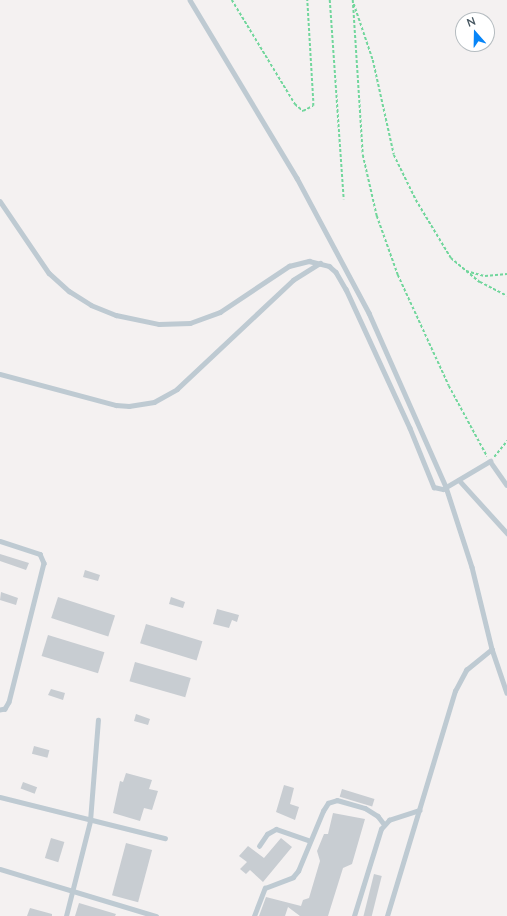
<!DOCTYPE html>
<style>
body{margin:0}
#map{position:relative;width:507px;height:916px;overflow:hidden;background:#f4f1f1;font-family:Lato,sans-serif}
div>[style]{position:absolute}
.building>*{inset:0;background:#c8cdd2;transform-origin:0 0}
.path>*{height:1.5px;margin-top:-0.75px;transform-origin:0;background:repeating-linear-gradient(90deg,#71d69c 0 3px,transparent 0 5px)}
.service>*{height:4.5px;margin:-2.25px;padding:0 2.25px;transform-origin:2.25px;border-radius:2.25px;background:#becad2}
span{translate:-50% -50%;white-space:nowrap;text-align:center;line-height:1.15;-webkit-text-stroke:4px #fff;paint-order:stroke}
.north{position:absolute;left:455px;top:12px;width:40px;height:40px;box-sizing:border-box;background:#fff;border:1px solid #b5bcc0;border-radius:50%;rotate:340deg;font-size:11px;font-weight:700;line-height:16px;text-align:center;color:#475761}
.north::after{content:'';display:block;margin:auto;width:14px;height:18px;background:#0785f8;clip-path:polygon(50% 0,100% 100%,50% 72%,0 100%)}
</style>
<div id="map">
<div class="building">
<i style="clip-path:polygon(0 554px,29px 563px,26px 570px,0 561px)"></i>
<i style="clip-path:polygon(85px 570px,100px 575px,98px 581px,83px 577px)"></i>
<i style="clip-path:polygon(1px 592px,18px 598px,16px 605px,0 600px)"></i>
<i style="left:58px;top:597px;width:60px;height:22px;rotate:18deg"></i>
<i style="clip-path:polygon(171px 597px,185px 602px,183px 608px,169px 604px)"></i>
<i style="clip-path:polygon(217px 609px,239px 615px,237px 622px,232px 620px,229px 628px,213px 624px)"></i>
<i style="left:146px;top:624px;width:59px;height:20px;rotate:17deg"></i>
<i style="left:48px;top:635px;width:59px;height:22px;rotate:17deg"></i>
<i style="left:135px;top:662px;width:58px;height:20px;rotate:16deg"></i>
<i style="clip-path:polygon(51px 689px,65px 693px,63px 700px,48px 695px)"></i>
<i style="clip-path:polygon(136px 714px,150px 719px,148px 725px,134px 721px)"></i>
<i style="left:34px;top:746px;width:16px;height:8px;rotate:15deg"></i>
<i style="clip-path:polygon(126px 773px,152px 780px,149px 789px,158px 791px,152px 810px,144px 808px,140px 821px,113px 813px,120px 781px,123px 782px)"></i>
<i style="left:23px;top:782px;width:15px;height:7px;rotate:20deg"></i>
<i style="clip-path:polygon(284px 785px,294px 788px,290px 804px,299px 807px,295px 820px,276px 812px)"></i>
<i style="left:342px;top:789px;width:34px;height:8px;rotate:17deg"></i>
<i style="clip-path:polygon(333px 813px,365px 819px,352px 864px,343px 868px,328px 916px,300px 916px,288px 907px,285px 916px,259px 916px,266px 897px,301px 906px,303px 900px,309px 898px,320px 861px,317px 851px,324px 834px,328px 834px)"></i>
<i style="left:51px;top:838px;width:14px;height:21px;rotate:17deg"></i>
<i style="clip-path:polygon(281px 838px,292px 847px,263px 882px,250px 870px,246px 874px,240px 869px,247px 862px,239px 856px,248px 846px,264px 858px)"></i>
<i style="left:126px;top:843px;width:27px;height:54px;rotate:15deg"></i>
<i style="left:374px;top:874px;width:8px;height:44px;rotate:14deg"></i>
<i style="clip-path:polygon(79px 903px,116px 914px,115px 916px,75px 916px)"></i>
<i style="clip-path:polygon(30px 908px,52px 914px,52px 916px,27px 916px)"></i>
</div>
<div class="path">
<i style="left:232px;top:0;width:122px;rotate:58.8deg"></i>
<i style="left:295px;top:104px;width:11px;rotate:41deg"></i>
<i style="left:303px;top:111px;width:11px;rotate:-27deg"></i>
<i style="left:313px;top:106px;width:5px;rotate:-90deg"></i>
<i style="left:313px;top:101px;width:101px;rotate:-93.4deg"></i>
<i style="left:330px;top:0;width:200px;rotate:86deg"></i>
<i style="left:353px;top:0;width:155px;rotate:86.3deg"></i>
<i style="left:363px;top:155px;width:63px;rotate:77.1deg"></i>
<i style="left:377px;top:216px;width:63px;rotate:70.4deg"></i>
<i style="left:398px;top:275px;width:122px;rotate:65.3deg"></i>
<i style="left:449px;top:386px;width:80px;rotate:61.5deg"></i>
<i style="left:354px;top:4px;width:59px;rotate:71.3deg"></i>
<i style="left:373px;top:60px;width:97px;rotate:77.5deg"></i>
<i style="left:394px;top:155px;width:50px;rotate:63.9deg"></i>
<i style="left:416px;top:200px;width:68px;rotate:58.9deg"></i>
<i style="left:451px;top:258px;width:38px;rotate:40deg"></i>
<i style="left:480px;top:282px;width:30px;rotate:27deg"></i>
<i style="left:466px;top:271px;width:20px;rotate:15deg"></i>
<i style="left:485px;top:276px;width:22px;rotate:-5deg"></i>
<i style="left:494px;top:457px;width:21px;rotate:-51deg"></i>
</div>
<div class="service">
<i style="left:190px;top:0;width:208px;rotate:59deg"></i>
<i style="left:297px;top:178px;width:153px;rotate:61.9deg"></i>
<i style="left:369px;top:313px;width:190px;rotate:66.1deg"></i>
<i style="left:446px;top:487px;width:84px;rotate:72deg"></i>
<i style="left:472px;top:567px;width:84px;rotate:76.3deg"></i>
<i style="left:492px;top:649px;width:46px;rotate:71.2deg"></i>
<i style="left:0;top:201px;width:87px;rotate:55.8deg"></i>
<i style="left:49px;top:273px;width:27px;rotate:42deg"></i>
<i style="left:69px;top:291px;width:26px;rotate:32deg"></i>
<i style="left:91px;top:305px;width:27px;rotate:22deg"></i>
<i style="left:116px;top:315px;width:44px;rotate:11.8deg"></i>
<i style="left:159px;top:324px;width:31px;rotate:-2deg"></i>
<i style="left:190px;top:323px;width:32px;rotate:-20deg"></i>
<i style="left:220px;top:312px;width:83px;rotate:-33.7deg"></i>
<i style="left:289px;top:266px;width:21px;rotate:-14deg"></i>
<i style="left:309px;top:261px;width:21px;rotate:14deg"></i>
<i style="left:329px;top:266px;width:9px;rotate:41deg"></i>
<i style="left:336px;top:272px;width:20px;rotate:60deg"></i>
<i style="left:346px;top:289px;width:153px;rotate:65.3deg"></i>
<i style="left:410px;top:428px;width:64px;rotate:67.9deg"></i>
<i style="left:434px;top:487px;width:9px;rotate:13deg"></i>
<i style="left:443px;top:489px;width:55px;rotate:-30.8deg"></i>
<i style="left:490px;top:461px;width:29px;rotate:55deg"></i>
<i style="left:0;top:374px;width:120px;rotate:15deg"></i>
<i style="left:116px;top:405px;width:13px;rotate:4deg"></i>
<i style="left:129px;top:406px;width:25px;rotate:-9deg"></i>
<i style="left:154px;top:402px;width:26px;rotate:-29deg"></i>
<i style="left:177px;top:389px;width:159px;rotate:-43.2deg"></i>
<i style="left:293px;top:280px;width:32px;rotate:-32deg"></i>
<i style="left:459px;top:480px;width:72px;rotate:47.8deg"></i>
<i style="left:0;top:541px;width:42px;rotate:18deg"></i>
<i style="left:40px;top:554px;width:10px;rotate:66deg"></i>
<i style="left:44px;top:563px;width:143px;rotate:104.1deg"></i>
<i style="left:9px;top:702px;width:8px;rotate:120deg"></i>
<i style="left:5px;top:709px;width:5px;rotate:169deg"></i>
<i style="left:0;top:797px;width:170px;rotate:14deg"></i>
<i style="left:259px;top:846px;width:14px;rotate:-56deg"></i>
<i style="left:267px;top:834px;width:10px;rotate:-29deg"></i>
<i style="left:276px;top:829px;width:36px;rotate:19deg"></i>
<i style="left:0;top:869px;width:163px;rotate:16.8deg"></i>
<i style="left:66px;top:916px;width:98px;rotate:-75.8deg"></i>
<i style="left:90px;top:821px;width:101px;rotate:-85.5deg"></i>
<i style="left:254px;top:916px;width:30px;rotate:-69deg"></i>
<i style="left:265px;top:888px;width:30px;rotate:-21deg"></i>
<i style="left:293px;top:877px;width:8px;rotate:-50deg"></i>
<i style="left:298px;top:871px;width:65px;rotate:-67.4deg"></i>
<i style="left:323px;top:811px;width:9px;rotate:-58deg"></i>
<i style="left:328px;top:803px;width:9px;rotate:-18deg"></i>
<i style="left:337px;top:800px;width:29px;rotate:16deg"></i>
<i style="left:365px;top:808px;width:15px;rotate:32deg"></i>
<i style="left:378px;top:816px;width:10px;rotate:53deg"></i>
<i style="left:354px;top:916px;width:91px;rotate:-72.8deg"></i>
<i style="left:381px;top:829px;width:12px;rotate:-48deg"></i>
<i style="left:389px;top:820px;width:32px;rotate:-18deg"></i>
<i style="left:387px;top:916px;width:235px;rotate:-73.2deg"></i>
<i style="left:455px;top:691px;width:24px;rotate:-62deg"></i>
<i style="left:466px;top:670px;width:33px;rotate:-39deg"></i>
</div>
<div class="north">N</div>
</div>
